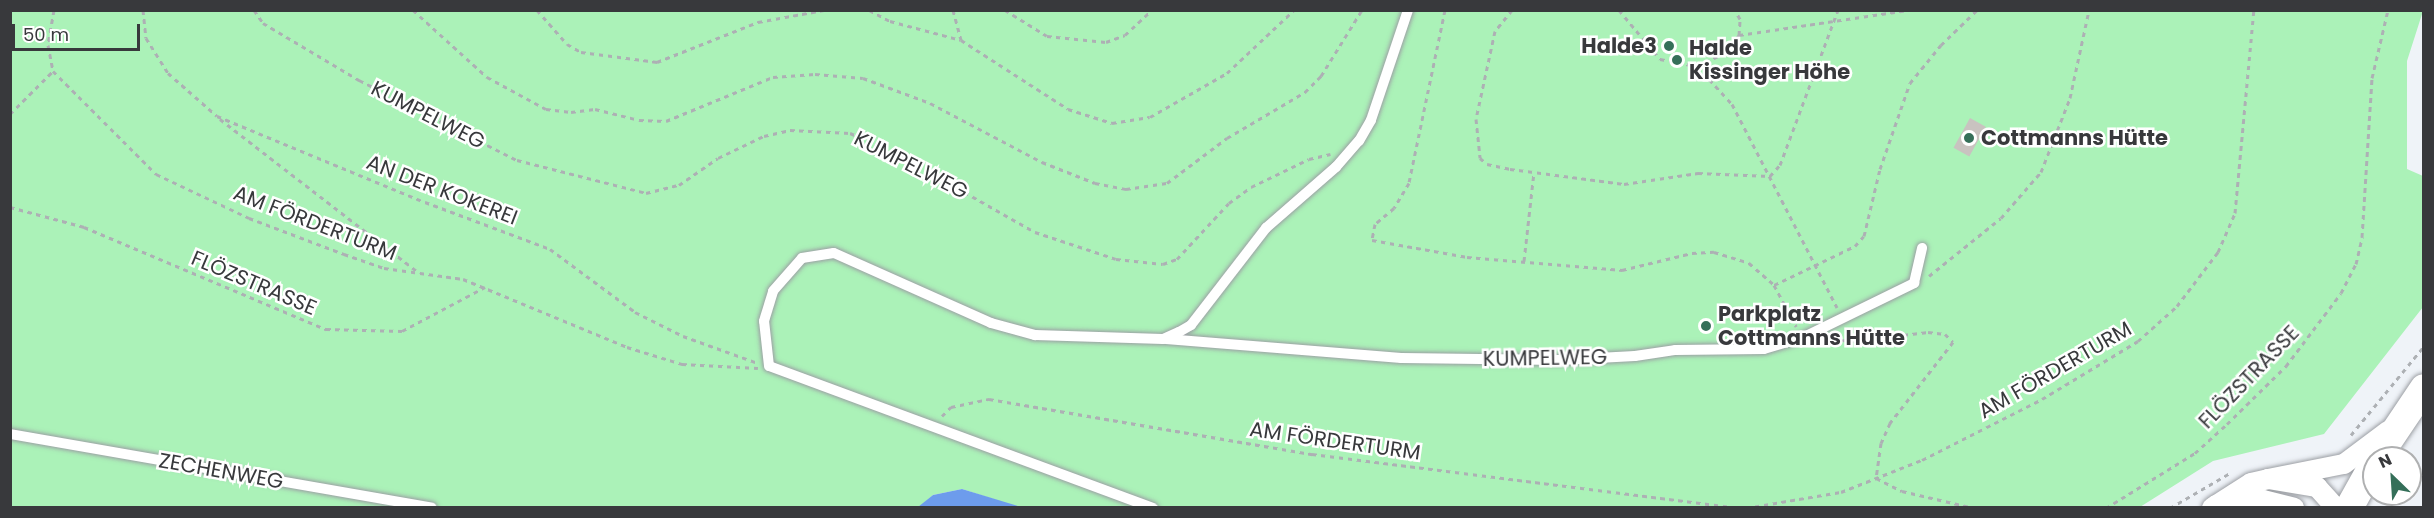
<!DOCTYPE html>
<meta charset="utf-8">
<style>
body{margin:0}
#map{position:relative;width:2434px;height:518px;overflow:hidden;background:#eff3f8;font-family:Poppins,sans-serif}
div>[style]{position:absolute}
.green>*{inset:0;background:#abf2b8}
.water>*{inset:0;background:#6d9cec}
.building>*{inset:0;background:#c9c3c0;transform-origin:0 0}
.path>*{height:3px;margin-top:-1.5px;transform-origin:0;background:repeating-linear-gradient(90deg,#adb0b4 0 4.5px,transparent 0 9px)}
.roads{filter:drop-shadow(0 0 2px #9c9fa4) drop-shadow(0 0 2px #9c9fa4)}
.lane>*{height:10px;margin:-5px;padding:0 5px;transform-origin:5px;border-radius:5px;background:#fff}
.street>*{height:20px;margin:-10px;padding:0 10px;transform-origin:10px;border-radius:10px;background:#fff}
.secondary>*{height:28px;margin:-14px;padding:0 14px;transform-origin:14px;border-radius:14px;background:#fff}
.dots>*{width:16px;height:16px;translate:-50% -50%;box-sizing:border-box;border:3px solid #fff;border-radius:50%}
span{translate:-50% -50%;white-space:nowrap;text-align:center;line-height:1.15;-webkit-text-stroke:5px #fff;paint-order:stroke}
.poi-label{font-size:21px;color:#38393c;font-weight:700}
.right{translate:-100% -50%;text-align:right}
.left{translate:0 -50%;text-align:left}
.street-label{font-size:21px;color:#38393c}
.frame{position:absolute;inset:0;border:12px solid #38393c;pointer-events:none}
.north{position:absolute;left:2362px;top:446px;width:60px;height:60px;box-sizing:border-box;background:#fff;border:2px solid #afb0b1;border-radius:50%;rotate:335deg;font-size:16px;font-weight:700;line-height:24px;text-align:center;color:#38393c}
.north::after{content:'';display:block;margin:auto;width:21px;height:27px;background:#356f59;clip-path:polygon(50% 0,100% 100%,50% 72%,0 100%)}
.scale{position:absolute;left:12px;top:24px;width:128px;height:27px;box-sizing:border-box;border:3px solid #38393c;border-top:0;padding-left:8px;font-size:18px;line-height:21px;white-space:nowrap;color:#38393c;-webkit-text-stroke:4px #fff;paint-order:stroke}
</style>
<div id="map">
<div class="green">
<i style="clip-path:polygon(10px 11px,2423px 11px,2407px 61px,2407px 169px,2423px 176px,2423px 307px,2324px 434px,2213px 461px,2140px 507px,1021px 508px,962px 489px,933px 495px,918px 508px,11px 507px)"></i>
</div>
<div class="water">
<i style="clip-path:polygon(962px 489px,1021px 507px,918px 507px,933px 495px)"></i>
</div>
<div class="building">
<i style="left:1970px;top:118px;width:18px;height:34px;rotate:29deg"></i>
</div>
<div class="path">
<i style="left:54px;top:10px;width:36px;rotate:100deg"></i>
<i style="left:48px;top:45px;width:26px;rotate:79deg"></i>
<i style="left:53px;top:71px;width:146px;rotate:45deg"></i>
<i style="left:156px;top:174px;width:103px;rotate:25.3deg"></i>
<i style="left:249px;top:218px;width:102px;rotate:20.8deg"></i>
<i style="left:344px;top:254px;width:42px;rotate:19.3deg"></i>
<i style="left:384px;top:268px;width:80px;rotate:7.9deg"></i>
<i style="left:463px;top:279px;width:178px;rotate:22.5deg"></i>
<i style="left:627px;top:347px;width:58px;rotate:17.2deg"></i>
<i style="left:682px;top:364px;width:76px;rotate:3deg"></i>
<i style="left:143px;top:10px;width:28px;rotate:84deg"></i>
<i style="left:146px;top:38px;width:41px;rotate:57.8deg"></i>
<i style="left:168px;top:73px;width:65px;rotate:41.3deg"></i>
<i style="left:217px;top:116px;width:225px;rotate:22.5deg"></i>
<i style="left:425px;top:202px;width:134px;rotate:20.6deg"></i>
<i style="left:550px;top:249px;width:106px;rotate:36.5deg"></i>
<i style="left:635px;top:312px;width:54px;rotate:26.6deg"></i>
<i style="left:683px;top:336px;width:77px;rotate:19.9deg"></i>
<i style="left:254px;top:10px;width:16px;rotate:55deg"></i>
<i style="left:263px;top:23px;width:112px;rotate:30.7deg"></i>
<i style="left:359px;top:80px;width:177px;rotate:26.9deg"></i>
<i style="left:517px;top:160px;width:133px;rotate:14.3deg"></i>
<i style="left:646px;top:193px;width:34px;rotate:-14deg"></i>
<i style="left:679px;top:185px;width:47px;rotate:-34.7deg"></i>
<i style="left:718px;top:158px;width:51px;rotate:-25.6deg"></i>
<i style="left:764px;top:136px;width:27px;rotate:-13deg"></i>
<i style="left:790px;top:130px;width:60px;rotate:2.9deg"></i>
<i style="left:850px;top:133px;width:48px;rotate:23.4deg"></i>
<i style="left:894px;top:152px;width:162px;rotate:29.6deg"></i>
<i style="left:1035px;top:232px;width:85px;rotate:18.4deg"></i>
<i style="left:1116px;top:259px;width:47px;rotate:6.1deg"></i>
<i style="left:1163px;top:264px;width:15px;rotate:-20deg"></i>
<i style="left:1177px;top:259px;width:76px;rotate:-47.1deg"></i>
<i style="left:1229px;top:203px;width:27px;rotate:-36deg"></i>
<i style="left:1251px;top:187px;width:64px;rotate:-25.8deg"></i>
<i style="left:1309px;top:159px;width:22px;rotate:-13deg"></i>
<i style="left:413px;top:10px;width:100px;rotate:42.2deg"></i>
<i style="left:487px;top:77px;width:67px;rotate:28.5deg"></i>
<i style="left:546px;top:109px;width:25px;rotate:7deg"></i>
<i style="left:571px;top:112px;width:24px;rotate:-7deg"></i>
<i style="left:595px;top:109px;width:45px;rotate:14deg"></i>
<i style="left:639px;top:120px;width:27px;rotate:2deg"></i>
<i style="left:666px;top:121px;width:116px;rotate:-22.4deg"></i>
<i style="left:773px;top:77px;width:42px;rotate:-4.1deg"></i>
<i style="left:815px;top:74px;width:48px;rotate:4.8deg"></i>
<i style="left:863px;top:78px;width:72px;rotate:20.5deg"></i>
<i style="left:930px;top:103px;width:127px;rotate:27.8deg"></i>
<i style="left:1042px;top:162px;width:57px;rotate:21.6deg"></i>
<i style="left:1095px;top:183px;width:32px;rotate:11deg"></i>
<i style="left:1126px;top:189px;width:41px;rotate:-8.3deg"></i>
<i style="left:1167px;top:183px;width:75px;rotate:-36.9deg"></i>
<i style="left:1227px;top:138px;width:91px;rotate:-30.5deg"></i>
<i style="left:1305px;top:92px;width:23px;rotate:-45deg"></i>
<i style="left:1321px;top:76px;width:78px;rotate:-58.2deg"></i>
<i style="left:537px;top:10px;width:45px;rotate:48.6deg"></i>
<i style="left:567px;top:44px;width:16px;rotate:30deg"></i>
<i style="left:581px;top:52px;width:77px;rotate:7.5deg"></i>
<i style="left:657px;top:62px;width:109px;rotate:-21.6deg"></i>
<i style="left:758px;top:22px;width:67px;rotate:-10.3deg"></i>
<i style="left:869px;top:10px;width:24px;rotate:28deg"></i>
<i style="left:890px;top:21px;width:73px;rotate:15deg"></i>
<i style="left:953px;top:10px;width:31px;rotate:75deg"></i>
<i style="left:961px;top:40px;width:127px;rotate:32.8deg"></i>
<i style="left:1068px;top:109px;width:46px;rotate:17.7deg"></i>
<i style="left:1112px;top:123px;width:38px;rotate:-9deg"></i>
<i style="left:1150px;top:117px;width:89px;rotate:-29.7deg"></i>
<i style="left:1227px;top:73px;width:92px;rotate:-43.2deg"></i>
<i style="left:1005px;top:10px;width:49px;rotate:31.8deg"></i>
<i style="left:1047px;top:36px;width:59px;rotate:5.8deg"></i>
<i style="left:1106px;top:42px;width:20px;rotate:-20deg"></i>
<i style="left:1125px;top:35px;width:37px;rotate:-43deg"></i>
<i style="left:1445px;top:10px;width:177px;rotate:101.8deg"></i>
<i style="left:1409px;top:183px;width:29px;rotate:121deg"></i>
<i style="left:1394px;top:208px;width:25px;rotate:140deg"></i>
<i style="left:1375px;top:224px;width:16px;rotate:101deg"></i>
<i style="left:1372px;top:240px;width:97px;rotate:10.1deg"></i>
<i style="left:1467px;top:257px;width:156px;rotate:4.8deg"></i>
<i style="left:1622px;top:270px;width:72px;rotate:-13.7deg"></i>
<i style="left:1692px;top:253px;width:22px;rotate:-3deg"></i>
<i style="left:1714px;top:252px;width:37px;rotate:17deg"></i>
<i style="left:1749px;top:263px;width:33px;rotate:41deg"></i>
<i style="left:1774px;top:285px;width:90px;rotate:-25.7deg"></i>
<i style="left:1855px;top:246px;width:13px;rotate:-48deg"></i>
<i style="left:1864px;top:236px;width:69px;rotate:-76.6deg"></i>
<i style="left:1880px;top:169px;width:91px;rotate:-70.8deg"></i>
<i style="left:1910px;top:83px;width:49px;rotate:-50.8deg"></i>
<i style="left:1941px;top:45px;width:50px;rotate:-44.2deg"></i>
<i style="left:1512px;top:10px;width:27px;rotate:129deg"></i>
<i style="left:1495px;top:31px;width:90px;rotate:102.2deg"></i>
<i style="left:1476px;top:119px;width:39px;rotate:84deg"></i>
<i style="left:1480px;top:158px;width:9px;rotate:41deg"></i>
<i style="left:1487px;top:164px;width:24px;rotate:12deg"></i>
<i style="left:1510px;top:169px;width:115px;rotate:7.5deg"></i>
<i style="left:1624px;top:184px;width:75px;rotate:-8.5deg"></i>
<i style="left:1698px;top:173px;width:72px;rotate:2.4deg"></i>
<i style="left:1770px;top:176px;width:15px;rotate:-48deg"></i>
<i style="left:1780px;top:165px;width:165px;rotate:-69.5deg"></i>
<i style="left:1619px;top:10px;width:64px;rotate:50.1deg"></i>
<i style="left:1660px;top:59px;width:38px;rotate:11deg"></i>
<i style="left:1697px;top:66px;width:31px;rotate:-25deg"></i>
<i style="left:1725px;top:53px;width:23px;rotate:-52deg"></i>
<i style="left:1739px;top:35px;width:16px;rotate:-86deg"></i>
<i style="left:1740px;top:19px;width:10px;rotate:-119deg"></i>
<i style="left:1739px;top:35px;width:171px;rotate:-8.4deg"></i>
<i style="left:1697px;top:66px;width:52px;rotate:47.4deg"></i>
<i style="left:1732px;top:104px;width:229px;rotate:62.7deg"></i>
<i style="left:10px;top:114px;width:61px;rotate:-45deg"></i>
<i style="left:220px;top:119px;width:252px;rotate:37.7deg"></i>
<i style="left:10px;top:207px;width:77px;rotate:15.1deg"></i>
<i style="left:84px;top:227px;width:263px;rotate:22.9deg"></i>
<i style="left:326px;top:329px;width:76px;rotate:1.5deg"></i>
<i style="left:402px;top:331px;width:94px;rotate:-27.9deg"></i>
<i style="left:1524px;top:261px;width:90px;rotate:-83.6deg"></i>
<i style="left:1929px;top:276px;width:92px;rotate:-38.9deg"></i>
<i style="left:2001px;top:218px;width:61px;rotate:-49deg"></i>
<i style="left:2041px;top:172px;width:79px;rotate:-68.6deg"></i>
<i style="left:2070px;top:98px;width:90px;rotate:-77.8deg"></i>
<i style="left:1774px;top:285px;width:47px;rotate:61.8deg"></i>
<i style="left:1832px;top:339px;width:18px;rotate:6deg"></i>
<i style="left:1850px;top:341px;width:79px;rotate:-6.6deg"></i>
<i style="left:1928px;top:332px;width:17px;rotate:7deg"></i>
<i style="left:1945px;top:334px;width:11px;rotate:45deg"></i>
<i style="left:1953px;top:342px;width:103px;rotate:127.9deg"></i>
<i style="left:1890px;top:423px;width:22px;rotate:114deg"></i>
<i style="left:1881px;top:443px;width:35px;rotate:98deg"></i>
<i style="left:1876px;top:478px;width:29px;rotate:27deg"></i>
<i style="left:1902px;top:491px;width:74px;rotate:13.3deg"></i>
<i style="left:942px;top:416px;width:13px;rotate:-45deg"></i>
<i style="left:951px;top:407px;width:39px;rotate:-12deg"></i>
<i style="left:989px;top:399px;width:328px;rotate:9.7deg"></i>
<i style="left:1312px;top:454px;width:431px;rotate:7.2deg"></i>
<i style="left:2351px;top:435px;width:115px;rotate:-50.6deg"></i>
<i style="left:1746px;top:508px;width:96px;rotate:-9.6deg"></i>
<i style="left:1841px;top:492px;width:87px;rotate:-21.6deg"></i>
<i style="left:1922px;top:460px;width:135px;rotate:-26.9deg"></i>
<i style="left:2042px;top:399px;width:112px;rotate:-31.1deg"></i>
<i style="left:2138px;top:341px;width:52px;rotate:-41.9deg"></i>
<i style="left:2177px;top:306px;width:68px;rotate:-52.8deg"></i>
<i style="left:2218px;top:252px;width:43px;rotate:-66.4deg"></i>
<i style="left:2235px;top:213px;width:204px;rotate:-84.7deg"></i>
<i style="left:2106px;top:508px;width:105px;rotate:-31.7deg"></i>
<i style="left:2195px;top:453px;width:43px;rotate:-42.2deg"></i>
<i style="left:2227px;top:424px;width:83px;rotate:-44.5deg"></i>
<i style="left:2286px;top:366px;width:91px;rotate:-53deg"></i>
<i style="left:2341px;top:293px;width:33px;rotate:-63deg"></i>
<i style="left:2356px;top:264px;width:28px;rotate:-77deg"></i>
<i style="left:2362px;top:237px;width:159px;rotate:-86.4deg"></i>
<i style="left:2372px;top:78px;width:70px;rotate:-76.8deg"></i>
<i style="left:2170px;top:508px;width:69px;rotate:-30.3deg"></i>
</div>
<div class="roads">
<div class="lane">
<i style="left:1166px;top:339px;width:236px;rotate:4.6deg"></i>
<i style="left:1401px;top:358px;width:159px;rotate:0.7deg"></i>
<i style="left:1560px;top:360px;width:75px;rotate:-3.1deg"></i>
<i style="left:1635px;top:356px;width:40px;rotate:-8.5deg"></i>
<i style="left:1675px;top:350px;width:89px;rotate:-0.6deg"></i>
<i style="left:1764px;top:349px;width:42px;rotate:-16.7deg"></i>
<i style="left:1804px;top:337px;width:123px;rotate:-26.1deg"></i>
<i style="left:1914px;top:283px;width:36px;rotate:-77deg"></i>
<i style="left:10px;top:434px;width:428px;rotate:9.9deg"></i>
<i style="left:1153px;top:508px;width:409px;rotate:-159.7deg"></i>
<i style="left:769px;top:366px;width:45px;rotate:-96.3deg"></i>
<i style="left:764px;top:321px;width:31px;rotate:-73deg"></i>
<i style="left:773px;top:291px;width:44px;rotate:-48.7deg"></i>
<i style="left:802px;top:258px;width:32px;rotate:-9deg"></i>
<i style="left:834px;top:253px;width:172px;rotate:24deg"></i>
<i style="left:991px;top:323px;width:46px;rotate:15.3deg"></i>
<i style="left:1035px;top:335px;width:128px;rotate:1.8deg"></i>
<i style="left:1163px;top:339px;width:17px;rotate:-24deg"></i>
<i style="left:1179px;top:332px;width:14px;rotate:-30deg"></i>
<i style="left:1191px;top:325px;width:123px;rotate:-52.3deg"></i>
<i style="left:1266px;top:228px;width:93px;rotate:-41.1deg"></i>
<i style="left:1336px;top:167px;width:35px;rotate:-49deg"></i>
<i style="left:1359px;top:141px;width:24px;rotate:-60deg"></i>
<i style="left:1371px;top:120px;width:116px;rotate:-71.4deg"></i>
</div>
<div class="street">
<i style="left:2268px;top:479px;width:77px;rotate:-11.2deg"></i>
<i style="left:2344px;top:464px;width:55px;rotate:-36.9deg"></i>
<i style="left:2216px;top:505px;width:47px;rotate:-6.1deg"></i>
<i style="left:2263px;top:500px;width:32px;rotate:14deg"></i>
<i style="left:2212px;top:508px;width:46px;rotate:-32.7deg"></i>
<i style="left:2251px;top:483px;width:17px;rotate:-13deg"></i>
<i style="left:2268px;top:479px;width:50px;rotate:9.3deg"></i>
<i style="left:2317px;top:487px;width:28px;rotate:48deg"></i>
</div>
<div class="secondary">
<i style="left:2377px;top:458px;width:84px;rotate:-56.1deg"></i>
<i style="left:2349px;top:508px;width:51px;rotate:-60.9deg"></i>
</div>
</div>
<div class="dots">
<i style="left:1669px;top:46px;background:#356f59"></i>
<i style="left:1677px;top:60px;background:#356f59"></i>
<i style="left:1969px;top:138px;background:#356f59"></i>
<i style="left:1706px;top:326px;background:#356f59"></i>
</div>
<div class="poi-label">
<span class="right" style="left:1657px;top:46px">Halde3</span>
<span class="left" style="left:1689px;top:60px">Halde<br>Kissinger Höhe</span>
<span class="left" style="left:1981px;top:138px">Cottmanns Hütte</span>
<span class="left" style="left:1718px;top:326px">Parkplatz<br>Cottmanns Hütte</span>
</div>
<div class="street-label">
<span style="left:428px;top:115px;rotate:27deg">KUMPELWEG</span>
<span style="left:911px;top:165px;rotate:27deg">KUMPELWEG</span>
<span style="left:442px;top:190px;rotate:21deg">AN DER KOKEREI</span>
<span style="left:315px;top:223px;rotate:21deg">AM FÖRDERTURM</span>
<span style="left:254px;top:283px;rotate:23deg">FLÖZSTRASSE</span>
<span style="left:1545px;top:358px;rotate:-1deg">KUMPELWEG</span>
<span style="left:2055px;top:370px;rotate:-30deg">AM FÖRDERTURM</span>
<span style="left:2249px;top:377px;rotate:-46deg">FLÖZSTRASSE</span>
<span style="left:1335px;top:441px;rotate:8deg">AM FÖRDERTURM</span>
<span style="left:221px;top:471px;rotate:10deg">ZECHENWEG</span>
</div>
<div class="frame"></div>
<div class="north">N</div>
<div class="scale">50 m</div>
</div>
